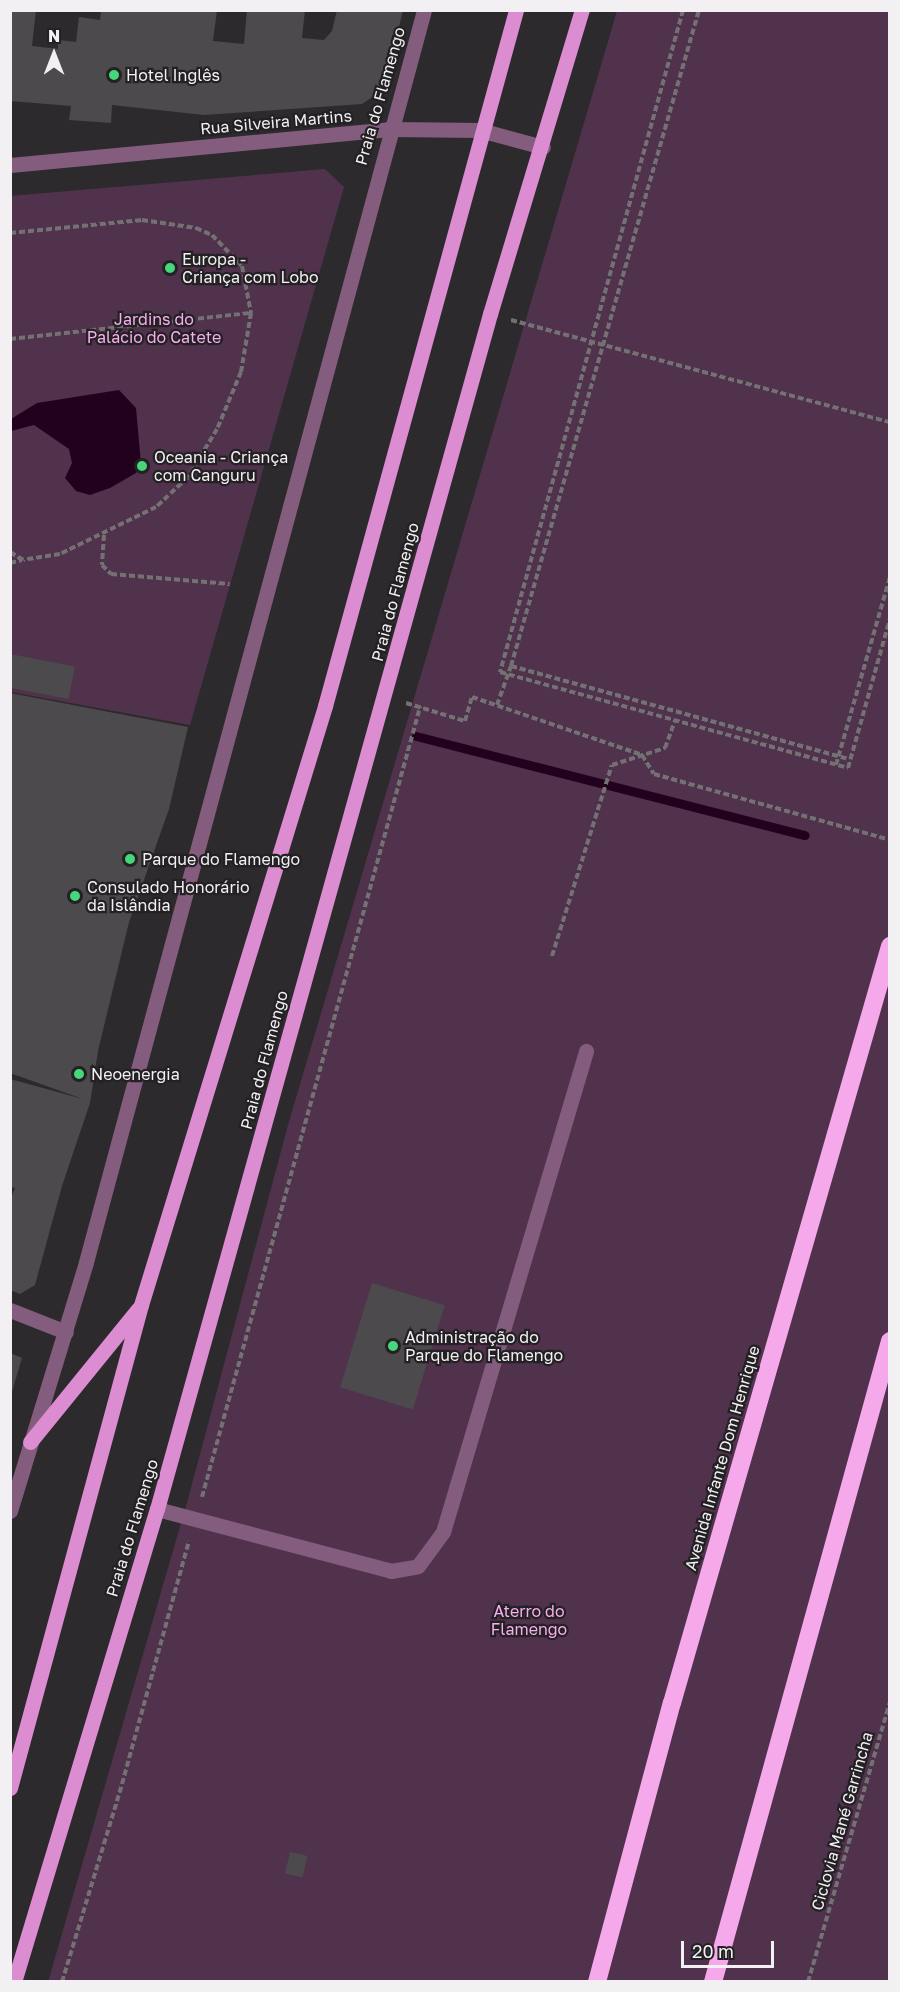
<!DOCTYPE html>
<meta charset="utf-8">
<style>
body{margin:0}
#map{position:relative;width:900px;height:1992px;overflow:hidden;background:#2d2a2d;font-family:"Golos Text",sans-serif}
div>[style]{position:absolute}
.green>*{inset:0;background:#50324c}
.water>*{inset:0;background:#22011f}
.stream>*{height:9px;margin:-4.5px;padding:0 4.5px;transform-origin:4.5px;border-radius:4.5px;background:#22011f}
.building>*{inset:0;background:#4d4a4d;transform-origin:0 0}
.path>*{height:4px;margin-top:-2px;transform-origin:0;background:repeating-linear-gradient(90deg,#737173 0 6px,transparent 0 9px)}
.minor>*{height:15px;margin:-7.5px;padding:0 7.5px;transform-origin:7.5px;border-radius:7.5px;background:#845d7e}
.major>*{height:15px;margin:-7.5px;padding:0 7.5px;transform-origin:7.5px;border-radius:7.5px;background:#dc8dd2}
.highway>*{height:18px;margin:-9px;padding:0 9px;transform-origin:9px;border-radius:9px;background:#f5a8ea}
.dots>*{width:16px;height:16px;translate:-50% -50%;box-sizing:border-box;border:3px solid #232123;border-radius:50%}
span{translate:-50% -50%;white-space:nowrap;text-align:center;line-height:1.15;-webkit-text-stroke:4.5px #232123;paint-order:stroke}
.poi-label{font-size:16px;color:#f2f0f2}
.left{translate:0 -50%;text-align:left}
.street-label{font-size:16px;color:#f2f0f2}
.park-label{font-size:16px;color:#f9acef}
.frame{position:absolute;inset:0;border:12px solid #f2f0f2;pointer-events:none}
.north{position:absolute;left:24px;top:24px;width:60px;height:60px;-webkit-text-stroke:4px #232123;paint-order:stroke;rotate:0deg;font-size:16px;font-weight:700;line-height:24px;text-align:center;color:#f2f0f2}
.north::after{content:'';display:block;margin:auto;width:21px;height:27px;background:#f2f0f2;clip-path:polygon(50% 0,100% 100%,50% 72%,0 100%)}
.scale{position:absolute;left:681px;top:1941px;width:93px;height:27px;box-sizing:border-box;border:3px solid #f2f0f2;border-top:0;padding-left:8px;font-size:18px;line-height:21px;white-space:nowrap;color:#f2f0f2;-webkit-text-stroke:4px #232123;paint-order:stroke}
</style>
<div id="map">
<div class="green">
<i style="clip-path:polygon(617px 11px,889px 11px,889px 1981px,48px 1982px,188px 1499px,288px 1125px)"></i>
<i style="clip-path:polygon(325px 169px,344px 187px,190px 725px,11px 692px,10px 196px)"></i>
</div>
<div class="water">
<i style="clip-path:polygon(119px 390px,136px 408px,141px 464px,136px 473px,110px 488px,90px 495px,76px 491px,65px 478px,72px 463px,69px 449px,34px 425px,11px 431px,11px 419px,37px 403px)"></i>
</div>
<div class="stream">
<i style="left:416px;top:736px;width:401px;rotate:14.3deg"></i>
</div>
<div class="building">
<i style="clip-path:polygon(10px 10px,36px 10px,32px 46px,58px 49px,58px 40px,76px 42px,79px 17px,100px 20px,101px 10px,217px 10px,213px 41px,244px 44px,247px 10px,305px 10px,302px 38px,324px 40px,332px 31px,337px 10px,403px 10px,386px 82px,380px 92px,362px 104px,204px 115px,112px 105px,111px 123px,69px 120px,71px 106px,10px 101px)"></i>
<i style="left:10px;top:654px;width:66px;height:33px;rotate:11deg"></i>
<i style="clip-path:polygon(10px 693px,188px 727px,169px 809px,129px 922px,98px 1051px,90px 1103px,62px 1186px,35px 1285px,20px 1294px,10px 1290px,10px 1200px,15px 1188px,10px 1187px,10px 1079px,83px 1099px,10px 1073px)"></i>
<i style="left:372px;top:1283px;width:76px;height:109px;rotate:17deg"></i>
<i style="clip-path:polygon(10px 1353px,22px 1358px,11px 1395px,10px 1395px)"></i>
<i style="left:290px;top:1852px;width:18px;height:22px;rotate:13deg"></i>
</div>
<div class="path">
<i style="left:683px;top:10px;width:687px;rotate:105.45deg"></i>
<i style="left:500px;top:672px;width:361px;rotate:15.4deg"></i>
<i style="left:848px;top:768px;width:155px;rotate:-74.3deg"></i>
<i style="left:10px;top:233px;width:133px;rotate:-5.6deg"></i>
<i style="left:142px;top:220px;width:55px;rotate:8.4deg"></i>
<i style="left:196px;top:228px;width:17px;rotate:24deg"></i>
<i style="left:212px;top:235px;width:43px;rotate:45.9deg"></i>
<i style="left:242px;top:266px;width:48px;rotate:79.2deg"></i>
<i style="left:251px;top:313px;width:60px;rotate:99.6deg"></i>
<i style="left:241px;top:372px;width:62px;rotate:112.8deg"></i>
<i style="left:217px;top:429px;width:56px;rotate:121.1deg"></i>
<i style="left:188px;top:477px;width:44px;rotate:136.8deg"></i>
<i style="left:156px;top:507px;width:107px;rotate:153.9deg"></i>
<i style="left:60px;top:554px;width:37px;rotate:171deg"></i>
<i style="left:23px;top:560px;width:15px;rotate:-148deg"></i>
<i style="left:511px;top:320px;width:392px;rotate:15.1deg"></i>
<i style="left:10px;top:339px;width:242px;rotate:-6.2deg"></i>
<i style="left:104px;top:535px;width:30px;rotate:94deg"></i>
<i style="left:102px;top:565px;width:13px;rotate:45deg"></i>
<i style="left:111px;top:574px;width:119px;rotate:4.8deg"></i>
<i style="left:10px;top:563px;width:12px;rotate:-14deg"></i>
<i style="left:511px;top:666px;width:682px;rotate:-74.01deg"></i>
<i style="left:406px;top:703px;width:62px;rotate:17deg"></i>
<i style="left:465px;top:721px;width:25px;rotate:-74deg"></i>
<i style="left:472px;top:697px;width:180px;rotate:18.8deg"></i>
<i style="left:642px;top:755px;width:22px;rotate:58deg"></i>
<i style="left:654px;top:774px;width:245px;rotate:15.6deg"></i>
<i style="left:497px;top:705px;width:41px;rotate:-70.3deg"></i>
<i style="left:511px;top:666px;width:351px;rotate:15.4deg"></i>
<i style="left:836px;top:765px;width:196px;rotate:-74deg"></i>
<i style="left:552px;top:956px;width:200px;rotate:-72.6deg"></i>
<i style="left:612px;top:765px;width:56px;rotate:-17.8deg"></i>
<i style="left:665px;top:748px;width:30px;rotate:-70deg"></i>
<i style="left:202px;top:1497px;width:820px;rotate:-74.57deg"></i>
<i style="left:62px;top:1982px;width:207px;rotate:-73.1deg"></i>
<i style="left:122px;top:1784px;width:252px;rotate:-74.6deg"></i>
<i style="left:808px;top:1982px;width:293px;rotate:-73.7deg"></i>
</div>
<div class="minor">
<i style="left:10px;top:165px;width:381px;rotate:-5.4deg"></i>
<i style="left:389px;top:129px;width:91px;rotate:0.6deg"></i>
<i style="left:480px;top:130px;width:65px;rotate:15.1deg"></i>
<i style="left:10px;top:1310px;width:60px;rotate:21.4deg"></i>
<i style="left:157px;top:1509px;width:242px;rotate:14.8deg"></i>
<i style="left:391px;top:1571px;width:27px;rotate:-10deg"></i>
<i style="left:418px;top:1566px;width:42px;rotate:-53.7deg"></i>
<i style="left:443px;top:1532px;width:502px;rotate:-73.44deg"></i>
<i style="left:10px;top:1511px;width:260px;rotate:-73deg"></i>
<i style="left:86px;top:1262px;width:1297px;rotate:-74.89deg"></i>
</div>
<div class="major">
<i style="left:30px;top:1442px;width:171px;rotate:-50.9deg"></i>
<i style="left:10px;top:1788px;width:500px;rotate:-74.83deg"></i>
<i style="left:141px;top:1305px;width:627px;rotate:-72.92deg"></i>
<i style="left:325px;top:706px;width:722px;rotate:-74.65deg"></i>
<i style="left:14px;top:1982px;width:494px;rotate:-73.2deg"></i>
<i style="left:157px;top:1509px;width:1241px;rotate:-74.43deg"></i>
<i style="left:490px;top:314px;width:318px;rotate:-73.2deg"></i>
</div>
<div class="highway">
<i style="left:597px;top:1982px;width:289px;rotate:-75deg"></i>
<i style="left:672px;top:1703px;width:788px;rotate:-73.93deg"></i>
<i style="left:713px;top:1982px;width:665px;rotate:-74.56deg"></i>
</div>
<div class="dots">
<i style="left:114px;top:75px;background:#45d77a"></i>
<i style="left:170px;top:268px;background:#45d77a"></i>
<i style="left:142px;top:466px;background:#45d77a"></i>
<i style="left:130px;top:859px;background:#45d77a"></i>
<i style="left:75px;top:896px;background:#45d77a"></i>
<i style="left:79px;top:1074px;background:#45d77a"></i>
<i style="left:393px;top:1346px;background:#45d77a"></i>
</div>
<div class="poi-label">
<span class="left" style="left:126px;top:75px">Hotel Inglês</span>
<span class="left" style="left:182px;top:268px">Europa -<br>Criança com Lobo</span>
<span class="left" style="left:154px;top:466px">Oceania - Criança<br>com Canguru</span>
<span class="left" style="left:142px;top:859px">Parque do Flamengo</span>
<span class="left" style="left:87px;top:896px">Consulado Honorário<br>da Islândia</span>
<span class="left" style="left:91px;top:1074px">Neoenergia</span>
<span class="left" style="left:405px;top:1346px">Administração do<br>Parque do Flamengo</span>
</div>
<div class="street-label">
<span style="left:380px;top:96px;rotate:-74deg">Praia do Flamengo</span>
<span style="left:276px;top:122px;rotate:-5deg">Rua Silveira Martins</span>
<span style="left:395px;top:592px;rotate:-75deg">Praia do Flamengo</span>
<span style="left:264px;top:1060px;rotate:-75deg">Praia do Flamengo</span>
<span style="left:722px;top:1458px;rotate:-74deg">Avenida Infante Dom Henrique</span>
<span style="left:132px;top:1528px;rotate:-73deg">Praia do Flamengo</span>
<span style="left:842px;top:1821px;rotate:-74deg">Ciclovia Mané Garrincha</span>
</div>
<div class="park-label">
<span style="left:154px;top:328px">Jardins do<br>Palácio do Catete</span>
<span style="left:529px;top:1620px">Aterro do<br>Flamengo</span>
</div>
<div class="frame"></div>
<div class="north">N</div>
<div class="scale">20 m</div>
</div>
